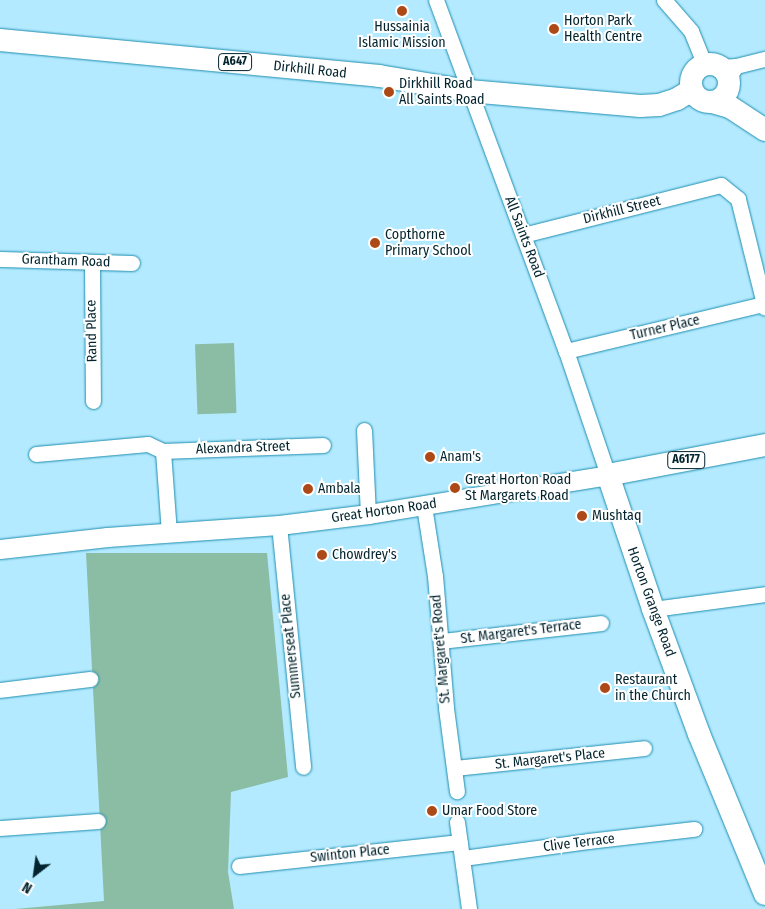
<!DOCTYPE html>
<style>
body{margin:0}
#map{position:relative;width:765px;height:909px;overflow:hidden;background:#b3eaff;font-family:"Fira Sans Condensed",sans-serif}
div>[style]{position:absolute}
.green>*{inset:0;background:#8bbca4;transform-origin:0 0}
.roads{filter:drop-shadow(0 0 1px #1e8eaf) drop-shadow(0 0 1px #1e8eaf)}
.minor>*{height:15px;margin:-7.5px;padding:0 7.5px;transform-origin:7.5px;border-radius:7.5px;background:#fff}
.tertiary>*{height:19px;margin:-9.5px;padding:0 9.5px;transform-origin:9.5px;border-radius:9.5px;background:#fff}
.primary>*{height:22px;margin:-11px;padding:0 11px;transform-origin:11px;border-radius:11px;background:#fff}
.primary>.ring{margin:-11px;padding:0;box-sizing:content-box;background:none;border:22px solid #fff;border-radius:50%}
.dots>*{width:14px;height:14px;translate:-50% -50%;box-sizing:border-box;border:2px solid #fff;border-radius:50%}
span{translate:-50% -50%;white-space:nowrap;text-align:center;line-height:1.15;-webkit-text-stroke:4px #fff;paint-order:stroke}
.shield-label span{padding:1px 4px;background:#fff;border:1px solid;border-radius:4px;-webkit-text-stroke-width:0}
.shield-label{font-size:12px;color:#03242e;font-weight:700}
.poi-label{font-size:14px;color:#03242e}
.left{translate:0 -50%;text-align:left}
.street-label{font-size:14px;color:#03242e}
.north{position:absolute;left:10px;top:849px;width:50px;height:50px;-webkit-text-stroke:4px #fff;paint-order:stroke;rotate:210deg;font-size:14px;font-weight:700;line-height:20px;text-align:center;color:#03242e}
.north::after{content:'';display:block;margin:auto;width:18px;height:22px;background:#03242e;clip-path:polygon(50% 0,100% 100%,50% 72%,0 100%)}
</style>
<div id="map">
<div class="green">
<i style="left:234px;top:343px;width:70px;height:39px;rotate:88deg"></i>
<i style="clip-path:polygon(86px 553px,267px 553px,288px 777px,231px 792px,228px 872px,234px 909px,15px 909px,104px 901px)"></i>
</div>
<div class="roads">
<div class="minor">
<i style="left:436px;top:0;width:374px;rotate:69.7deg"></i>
<i style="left:566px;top:351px;width:131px;rotate:71.3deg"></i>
<i style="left:664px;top:0;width:41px;rotate:48.9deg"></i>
<i style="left:691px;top:31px;width:37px;rotate:68deg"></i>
<i style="left:736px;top:66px;width:30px;rotate:-14deg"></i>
<i style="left:720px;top:67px;width:16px;rotate:-4deg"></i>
<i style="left:736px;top:66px;width:14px;rotate:124deg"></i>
<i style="left:523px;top:235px;width:204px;rotate:-14.2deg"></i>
<i style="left:721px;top:185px;width:22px;rotate:39deg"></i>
<i style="left:738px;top:199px;width:112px;rotate:76.1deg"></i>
<i style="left:0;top:259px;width:132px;rotate:1.7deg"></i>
<i style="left:92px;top:262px;width:139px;rotate:89.6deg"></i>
<i style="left:566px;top:351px;width:204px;rotate:-13.4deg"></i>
<i style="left:364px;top:430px;width:84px;rotate:87.3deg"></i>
<i style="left:36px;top:454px;width:112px;rotate:-5.1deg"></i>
<i style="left:148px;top:444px;width:17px;rotate:25deg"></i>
<i style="left:424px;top:506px;width:71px;rotate:81.1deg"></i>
<i style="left:435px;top:576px;width:132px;rotate:85.2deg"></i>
<i style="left:446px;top:708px;width:84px;rotate:82.5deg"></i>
<i style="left:279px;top:525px;width:243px;rotate:84.3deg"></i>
<i style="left:169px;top:533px;width:82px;rotate:-94.2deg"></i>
<i style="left:163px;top:451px;width:160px;rotate:-2.1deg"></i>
<i style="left:653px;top:609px;width:113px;rotate:-7.6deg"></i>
<i style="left:441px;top:641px;width:161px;rotate:-6.4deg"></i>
<i style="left:0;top:690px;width:91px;rotate:-7deg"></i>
<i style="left:455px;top:768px;width:190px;rotate:-6deg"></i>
<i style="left:457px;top:822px;width:88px;rotate:82.1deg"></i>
<i style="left:0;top:828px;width:98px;rotate:-4.1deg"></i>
<i style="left:463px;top:858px;width:126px;rotate:-7.7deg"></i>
<i style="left:588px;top:841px;width:107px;rotate:-6.5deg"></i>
<i style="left:239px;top:866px;width:222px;rotate:-6.2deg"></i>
</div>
<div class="tertiary">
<i style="left:0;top:549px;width:108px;rotate:-6.4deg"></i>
<i style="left:107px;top:537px;width:172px;rotate:-4deg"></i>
<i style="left:279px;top:525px;width:90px;rotate:-7deg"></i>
<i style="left:368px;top:514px;width:243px;rotate:-9.2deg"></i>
</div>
<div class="primary">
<i style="left:0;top:40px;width:381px;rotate:5.4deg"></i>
<i style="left:379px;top:76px;width:91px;rotate:9.5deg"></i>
<i style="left:469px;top:91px;width:172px;rotate:5deg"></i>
<i style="left:640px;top:106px;width:19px;rotate:-3deg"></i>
<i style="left:659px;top:105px;width:19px;rotate:-18deg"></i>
<i style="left:677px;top:99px;width:17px;rotate:-31deg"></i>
<i class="ring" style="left:691px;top:64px;width:16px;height:16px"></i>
<i style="left:712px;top:102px;width:19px;rotate:16deg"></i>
<i style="left:730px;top:107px;width:42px;rotate:33.3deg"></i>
<i style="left:765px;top:445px;width:160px;rotate:169.2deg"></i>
<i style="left:608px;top:475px;width:141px;rotate:71.4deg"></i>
<i style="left:653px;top:609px;width:133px;rotate:69.8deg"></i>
<i style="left:699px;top:734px;width:173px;rotate:67.6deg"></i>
</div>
</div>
<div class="dots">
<i style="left:402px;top:11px;background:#ad4916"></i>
<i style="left:554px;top:29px;background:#ad4916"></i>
<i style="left:389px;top:92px;background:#ad4916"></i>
<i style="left:375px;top:243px;background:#ad4916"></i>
<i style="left:430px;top:457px;background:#ad4916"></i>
<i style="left:455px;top:488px;background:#ad4916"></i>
<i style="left:308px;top:489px;background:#ad4916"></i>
<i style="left:582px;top:516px;background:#ad4916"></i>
<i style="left:322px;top:555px;background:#ad4916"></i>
<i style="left:605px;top:688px;background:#ad4916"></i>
<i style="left:432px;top:811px;background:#ad4916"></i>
</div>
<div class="shield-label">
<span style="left:235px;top:62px">A647</span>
<span style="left:686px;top:460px">A6177</span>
</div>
<div class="poi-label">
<span class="left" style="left:564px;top:29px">Horton Park<br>Health Centre</span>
<span style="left:402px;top:35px">Hussainia<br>Islamic Mission</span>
<span class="left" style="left:399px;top:92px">Dirkhill Road<br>All Saints Road</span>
<span class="left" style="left:385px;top:243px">Copthorne<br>Primary School</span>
<span class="left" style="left:440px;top:457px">Anam's</span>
<span class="left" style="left:465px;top:488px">Great Horton Road<br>St Margarets Road</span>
<span class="left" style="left:318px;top:489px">Ambala</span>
<span class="left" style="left:592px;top:516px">Mushtaq</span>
<span class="left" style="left:332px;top:555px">Chowdrey's</span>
<span class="left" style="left:615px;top:688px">Restaurant<br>in the Church</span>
<span class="left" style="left:442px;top:811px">Umar Food Store</span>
</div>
<div class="street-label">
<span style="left:310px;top:70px;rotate:6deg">Dirkhill Road</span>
<span style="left:622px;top:210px;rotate:-14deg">Dirkhill Street</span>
<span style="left:524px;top:237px;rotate:69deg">All Saints Road</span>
<span style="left:66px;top:261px;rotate:2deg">Grantham Road</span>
<span style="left:665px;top:328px;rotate:-13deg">Turner Place</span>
<span style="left:92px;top:331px;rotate:-91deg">Rand Place</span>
<span style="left:243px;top:448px;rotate:-2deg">Alexandra Street</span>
<span style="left:384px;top:511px;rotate:-8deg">Great Horton Road</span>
<span style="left:651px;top:602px;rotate:70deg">Horton Grange Road</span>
<span style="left:521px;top:632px;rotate:-7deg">St. Margaret's Terrace</span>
<span style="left:291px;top:646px;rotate:-96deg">Summerseat Place</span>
<span style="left:441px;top:649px;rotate:-95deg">St. Margaret's Road</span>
<span style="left:550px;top:759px;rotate:-6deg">St. Margaret's Place</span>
<span style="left:579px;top:843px;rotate:-7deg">Clive Terrace</span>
<span style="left:350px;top:854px;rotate:-6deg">Swinton Place</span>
</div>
<div class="north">N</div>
</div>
